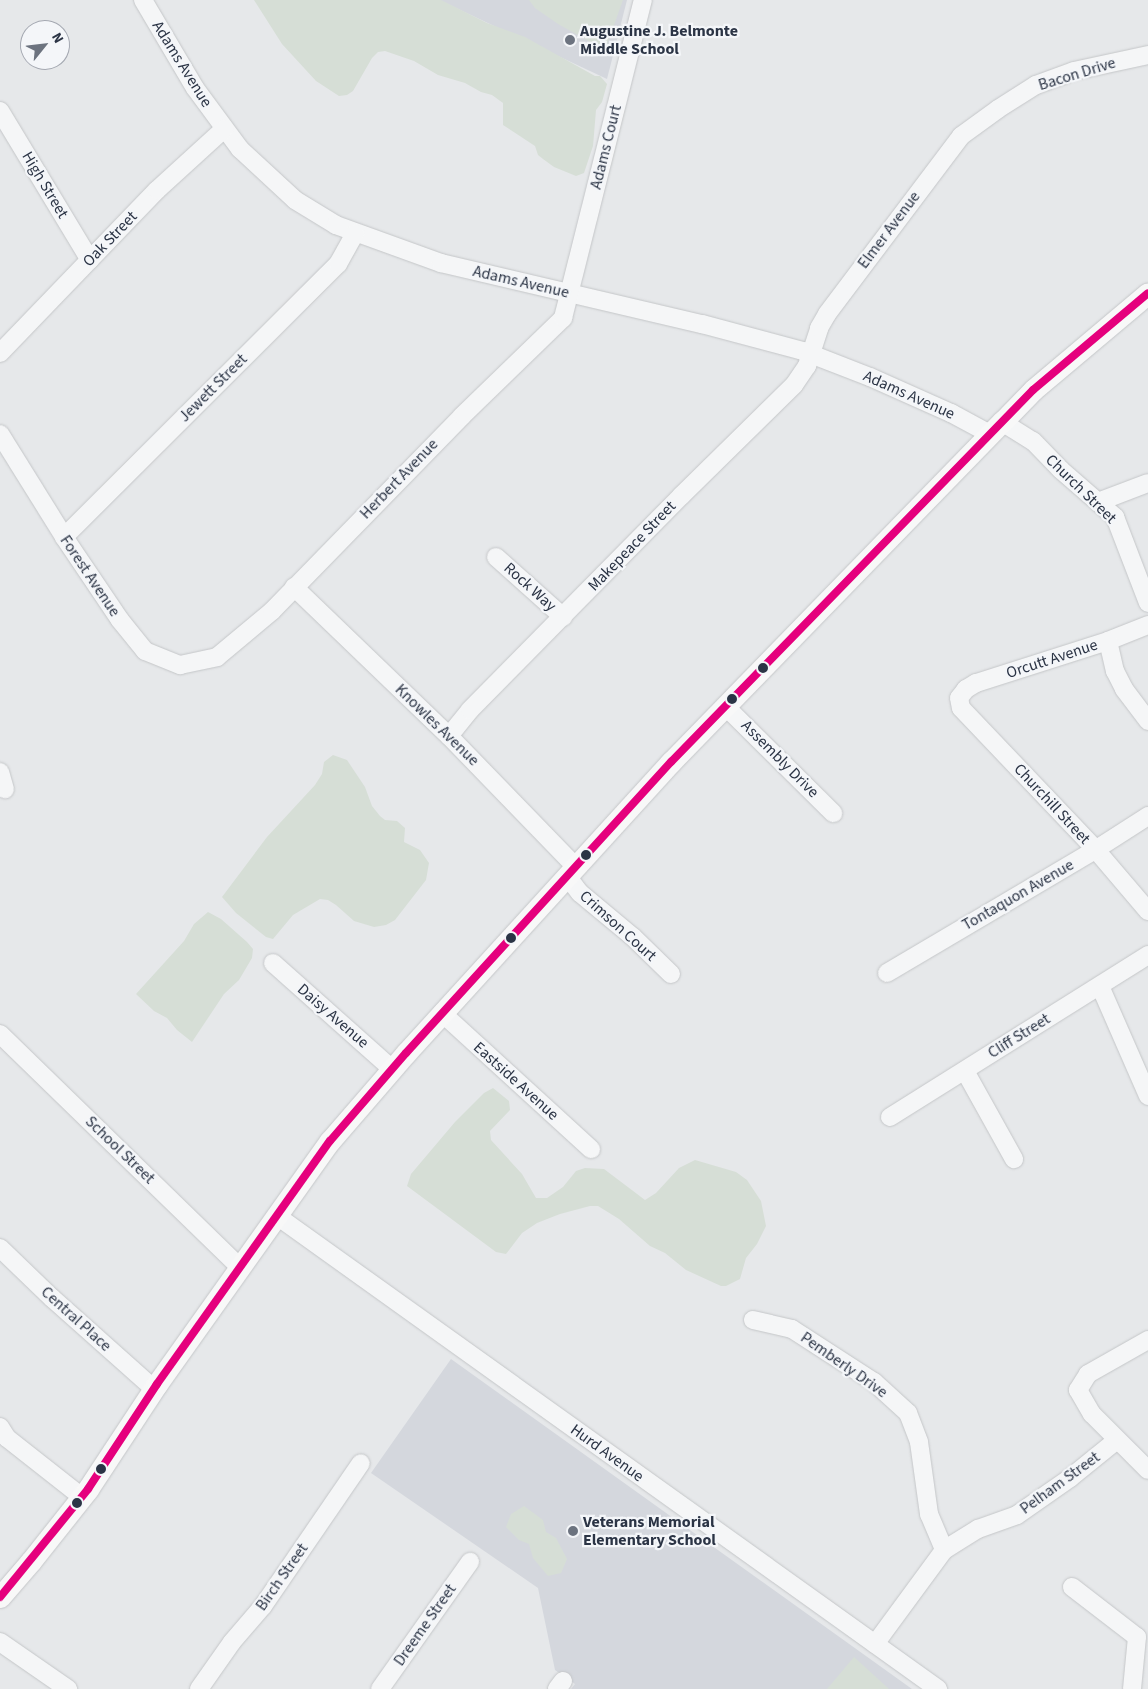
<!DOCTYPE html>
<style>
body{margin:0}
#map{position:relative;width:1148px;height:1689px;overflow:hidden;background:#e6e8ea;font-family:"Source Sans 3",sans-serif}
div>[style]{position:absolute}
.built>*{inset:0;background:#d4d7dd}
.green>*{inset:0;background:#d6ded6}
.roads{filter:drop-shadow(0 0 1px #c4c6c8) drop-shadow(0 0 1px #c4c6c8)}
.minor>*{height:18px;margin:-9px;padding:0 9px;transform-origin:9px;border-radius:9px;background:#f5f6f7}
.major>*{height:21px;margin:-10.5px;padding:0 10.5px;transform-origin:10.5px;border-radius:10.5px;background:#f8f8f8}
.bus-1>*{height:8px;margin:-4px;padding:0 4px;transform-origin:4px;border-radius:4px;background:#e5007d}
.dots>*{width:14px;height:14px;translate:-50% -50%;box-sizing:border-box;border:2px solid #f4f6f9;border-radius:50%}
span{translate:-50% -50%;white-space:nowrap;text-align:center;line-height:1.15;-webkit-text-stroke:4.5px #f4f6f9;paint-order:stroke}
.poi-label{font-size:16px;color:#2b3445;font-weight:700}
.left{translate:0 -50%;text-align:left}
.street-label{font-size:16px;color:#2b3445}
.north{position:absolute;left:20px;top:20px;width:50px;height:50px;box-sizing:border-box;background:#f4f6f9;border:1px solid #a4a8b1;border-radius:50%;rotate:61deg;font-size:14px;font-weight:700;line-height:20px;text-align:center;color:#2b3445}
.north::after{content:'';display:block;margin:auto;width:18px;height:22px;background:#6c737f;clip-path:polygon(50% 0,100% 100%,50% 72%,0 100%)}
</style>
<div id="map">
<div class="built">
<i style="clip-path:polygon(439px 0,627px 0,607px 79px)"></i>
<i style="clip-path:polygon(451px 1359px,912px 1689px,571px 1689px,575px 1684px,555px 1670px,538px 1588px,371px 1473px)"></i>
</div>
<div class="green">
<i style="clip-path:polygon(254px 0,441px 0,487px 23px,525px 37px,595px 76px,600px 76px,607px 84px,602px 102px,596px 110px,593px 146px,584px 173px,576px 176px,554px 167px,543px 159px,538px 155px,535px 146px,503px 125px,503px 103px,492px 95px,481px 92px,465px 83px,438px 75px,414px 61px,385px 51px,378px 52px,372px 58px,353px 91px,347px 95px,339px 96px,316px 81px,282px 44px)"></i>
<i style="clip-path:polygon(529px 0,623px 0,605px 50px,558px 24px,535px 8px)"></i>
<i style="clip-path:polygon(333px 755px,347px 760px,365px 787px,372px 806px,380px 816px,385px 820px,397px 821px,405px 828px,404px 842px,420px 850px,429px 863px,426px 880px,395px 920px,386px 925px,374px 927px,354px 921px,336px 905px,328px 900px,320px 899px,293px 915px,273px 939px,266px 937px,236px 913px,222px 897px,267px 837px,315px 785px,322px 774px,324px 762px)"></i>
<i style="clip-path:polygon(208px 912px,221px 919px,247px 942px,253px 949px,252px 958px,239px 980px,224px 994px,192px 1042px,177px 1030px,167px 1018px,154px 1011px,136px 994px,184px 941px,194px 924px)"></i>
<i style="clip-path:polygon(493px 1088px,509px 1101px,510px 1110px,490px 1131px,491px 1140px,522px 1174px,536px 1198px,547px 1198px,563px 1187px,576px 1171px,585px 1168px,604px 1169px,645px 1200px,656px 1193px,679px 1168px,695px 1160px,736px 1172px,747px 1180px,761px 1201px,766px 1226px,757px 1244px,746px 1258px,740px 1279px,726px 1286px,721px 1286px,686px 1270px,665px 1253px,650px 1246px,619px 1219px,598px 1206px,590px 1206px,560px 1214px,537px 1223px,522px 1233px,506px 1254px,496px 1252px,407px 1186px,411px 1174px,455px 1122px,484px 1093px)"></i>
<i style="clip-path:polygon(524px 1506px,543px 1520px,546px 1532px,556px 1538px,567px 1559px,561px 1573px,548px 1576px,533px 1558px,529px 1544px,519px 1540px,506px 1527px,511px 1514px)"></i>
<i style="clip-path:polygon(854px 1657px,889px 1689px,827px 1689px)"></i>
</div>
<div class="roads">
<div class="minor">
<i style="left:143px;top:0;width:102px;rotate:59.4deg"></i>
<i style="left:195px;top:88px;width:76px;rotate:53.6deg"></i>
<i style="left:240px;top:149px;width:75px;rotate:42.8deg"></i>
<i style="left:295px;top:200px;width:48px;rotate:31.4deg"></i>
<i style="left:336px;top:225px;width:112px;rotate:19.9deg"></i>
<i style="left:441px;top:263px;width:268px;rotate:13.2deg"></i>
<i style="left:702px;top:324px;width:105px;rotate:15deg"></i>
<i style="left:803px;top:351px;width:72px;rotate:21.2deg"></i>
<i style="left:870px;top:377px;width:89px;rotate:24deg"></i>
<i style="left:951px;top:413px;width:44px;rotate:28.3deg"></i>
<i style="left:0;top:111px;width:174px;rotate:58.9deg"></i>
<i style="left:0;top:353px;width:226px;rotate:-46.1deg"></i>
<i style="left:157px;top:190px;width:91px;rotate:-42.3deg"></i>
<i style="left:1002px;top:422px;width:36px;rotate:32deg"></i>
<i style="left:1033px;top:441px;width:40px;rotate:46deg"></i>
<i style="left:1061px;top:470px;width:72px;rotate:41deg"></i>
<i style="left:1115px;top:517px;width:92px;rotate:69deg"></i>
<i style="left:0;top:434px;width:121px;rotate:58.1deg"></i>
<i style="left:64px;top:537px;width:100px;rotate:56deg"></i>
<i style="left:120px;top:620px;width:40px;rotate:51deg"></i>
<i style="left:145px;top:651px;width:38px;rotate:22deg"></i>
<i style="left:180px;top:665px;width:38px;rotate:-12deg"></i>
<i style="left:217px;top:657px;width:72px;rotate:-39.9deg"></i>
<i style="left:272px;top:611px;width:272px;rotate:-45.7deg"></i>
<i style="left:462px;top:416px;width:141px;rotate:-44.1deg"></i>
<i style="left:563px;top:318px;width:328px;rotate:-75.9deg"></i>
<i style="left:1098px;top:502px;width:53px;rotate:-20.8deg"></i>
<i style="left:64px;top:537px;width:387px;rotate:-44.9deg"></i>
<i style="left:338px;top:264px;width:35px;rotate:-61deg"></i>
<i style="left:496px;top:557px;width:90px;rotate:41.8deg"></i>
<i style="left:294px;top:587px;width:215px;rotate:43.9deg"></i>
<i style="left:449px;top:736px;width:182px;rotate:45.9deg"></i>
<i style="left:1148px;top:625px;width:43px;rotate:158.2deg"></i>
<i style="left:1108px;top:641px;width:139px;rotate:162.3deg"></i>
<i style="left:976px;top:683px;width:12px;rotate:149deg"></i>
<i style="left:966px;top:689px;width:11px;rotate:128deg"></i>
<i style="left:959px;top:698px;width:10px;rotate:79deg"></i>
<i style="left:961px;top:708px;width:196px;rotate:46.4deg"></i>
<i style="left:1096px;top:850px;width:80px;rotate:49.6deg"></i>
<i style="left:1108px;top:641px;width:31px;rotate:77deg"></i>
<i style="left:1115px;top:671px;width:20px;rotate:63deg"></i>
<i style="left:1124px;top:689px;width:40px;rotate:53deg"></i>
<i style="left:726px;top:707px;width:151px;rotate:44.7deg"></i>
<i style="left:449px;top:736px;width:33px;rotate:-51deg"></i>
<i style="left:470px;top:710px;width:301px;rotate:-45.4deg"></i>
<i style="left:681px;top:496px;width:158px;rotate:-44.5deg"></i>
<i style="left:794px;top:385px;width:23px;rotate:-56deg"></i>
<i style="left:807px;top:366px;width:40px;rotate:-72deg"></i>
<i style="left:819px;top:328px;width:16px;rotate:-60deg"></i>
<i style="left:827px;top:314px;width:223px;rotate:-53deg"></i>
<i style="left:961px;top:136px;width:46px;rotate:-36.1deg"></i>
<i style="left:998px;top:109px;width:45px;rotate:-32.3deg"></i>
<i style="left:1036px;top:85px;width:40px;rotate:-20.2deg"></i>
<i style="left:1074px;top:71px;width:76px;rotate:-12.2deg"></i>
<i style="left:0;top:772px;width:18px;rotate:74deg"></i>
<i style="left:567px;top:876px;width:21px;rotate:53deg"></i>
<i style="left:580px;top:893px;width:69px;rotate:39.7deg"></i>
<i style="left:633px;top:937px;width:53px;rotate:44.2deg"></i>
<i style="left:273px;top:963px;width:159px;rotate:41.7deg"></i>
<i style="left:887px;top:973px;width:242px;rotate:-30.6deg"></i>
<i style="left:1095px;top:850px;width:63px;rotate:-32.7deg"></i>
<i style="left:1100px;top:986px;width:120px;rotate:66.4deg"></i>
<i style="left:442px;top:1013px;width:202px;rotate:42.4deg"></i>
<i style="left:0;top:1034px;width:334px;rotate:44.2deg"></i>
<i style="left:965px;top:1071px;width:101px;rotate:60.9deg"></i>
<i style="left:890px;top:1117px;width:305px;rotate:-32.1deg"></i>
<i style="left:277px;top:1216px;width:813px;rotate:35.59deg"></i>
<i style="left:0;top:1248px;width:72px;rotate:43.9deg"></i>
<i style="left:52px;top:1298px;width:137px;rotate:41.7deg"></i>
<i style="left:753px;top:1320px;width:40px;rotate:13deg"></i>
<i style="left:792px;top:1329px;width:98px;rotate:32.9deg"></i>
<i style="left:874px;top:1382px;width:46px;rotate:42.4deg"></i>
<i style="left:908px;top:1413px;width:31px;rotate:69deg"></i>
<i style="left:919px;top:1442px;width:73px;rotate:82.1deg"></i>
<i style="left:929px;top:1514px;width:39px;rotate:67deg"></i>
<i style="left:1148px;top:1340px;width:69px;rotate:150.5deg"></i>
<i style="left:1088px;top:1374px;width:19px;rotate:122deg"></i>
<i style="left:1078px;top:1390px;width:28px;rotate:60deg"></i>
<i style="left:1092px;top:1414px;width:79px;rotate:45deg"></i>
<i style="left:0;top:1427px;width:13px;rotate:58deg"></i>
<i style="left:7px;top:1438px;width:95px;rotate:38.2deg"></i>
<i style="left:1072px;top:1587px;width:82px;rotate:37.6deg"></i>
<i style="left:1137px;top:1637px;width:52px;rotate:95.5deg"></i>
<i style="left:0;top:1642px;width:83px;rotate:34.7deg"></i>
<i style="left:875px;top:1644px;width:117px;rotate:-53.7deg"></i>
<i style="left:944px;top:1550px;width:40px;rotate:-32deg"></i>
<i style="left:978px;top:1529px;width:41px;rotate:-19.7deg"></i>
<i style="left:1017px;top:1515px;width:65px;rotate:-34.9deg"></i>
<i style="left:1070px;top:1478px;width:60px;rotate:-39deg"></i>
<i style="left:199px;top:1689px;width:57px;rotate:-54.9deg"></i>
<i style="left:232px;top:1642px;width:48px;rotate:-49.3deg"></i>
<i style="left:263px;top:1606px;width:173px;rotate:-55.6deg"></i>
<i style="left:380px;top:1689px;width:156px;rotate:-54.7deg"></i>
<i style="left:557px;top:1689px;width:10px;rotate:-53deg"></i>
</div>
<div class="major">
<i style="left:0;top:1597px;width:48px;rotate:-49.3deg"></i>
<i style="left:31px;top:1561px;width:92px;rotate:-51.6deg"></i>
<i style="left:88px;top:1489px;width:126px;rotate:-56.7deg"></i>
<i style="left:157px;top:1384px;width:298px;rotate:-54.6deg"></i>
<i style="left:330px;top:1141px;width:116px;rotate:-49.2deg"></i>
<i style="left:406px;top:1053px;width:394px;rotate:-47.7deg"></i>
<i style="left:671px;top:762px;width:475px;rotate:-45.8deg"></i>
<i style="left:1002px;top:422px;width:45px;rotate:-45.9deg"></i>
<i style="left:1033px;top:390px;width:150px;rotate:-40.1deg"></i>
</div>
</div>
<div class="bus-1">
<i style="left:0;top:1597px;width:139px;rotate:-50.8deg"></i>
<i style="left:88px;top:1489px;width:126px;rotate:-56.7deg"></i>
<i style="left:157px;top:1384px;width:298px;rotate:-54.6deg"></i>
<i style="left:330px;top:1141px;width:116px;rotate:-49.2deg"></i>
<i style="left:406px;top:1053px;width:394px;rotate:-47.7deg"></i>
<i style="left:671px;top:762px;width:519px;rotate:-45.78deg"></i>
<i style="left:1033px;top:390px;width:150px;rotate:-40.1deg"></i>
</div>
<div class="dots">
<i style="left:570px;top:40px;background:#6c737f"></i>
<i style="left:763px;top:668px;background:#2b3445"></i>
<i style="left:732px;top:699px;background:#2b3445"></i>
<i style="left:586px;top:855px;background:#2b3445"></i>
<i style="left:511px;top:938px;background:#2b3445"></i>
<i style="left:101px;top:1469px;background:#2b3445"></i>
<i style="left:77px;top:1503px;background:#2b3445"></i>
<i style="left:573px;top:1531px;background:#6c737f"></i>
</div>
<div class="poi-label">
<span class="left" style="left:580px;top:40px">Augustine J. Belmonte<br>Middle School</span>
<span class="left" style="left:583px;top:1531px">Veterans Memorial<br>Elementary School</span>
</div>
<div class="street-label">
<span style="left:182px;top:64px;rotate:58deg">Adams Avenue</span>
<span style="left:1077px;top:74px;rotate:-17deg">Bacon Drive</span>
<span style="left:606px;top:147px;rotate:-76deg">Adams Court</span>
<span style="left:45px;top:185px;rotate:59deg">High Street</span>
<span style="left:889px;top:230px;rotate:-53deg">Elmer Avenue</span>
<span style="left:110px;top:239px;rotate:-46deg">Oak Street</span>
<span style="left:521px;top:282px;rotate:13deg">Adams Avenue</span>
<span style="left:213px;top:388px;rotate:-45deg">Jewett Street</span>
<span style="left:909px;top:395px;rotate:24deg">Adams Avenue</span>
<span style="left:399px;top:479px;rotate:-46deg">Herbert Avenue</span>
<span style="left:1081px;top:489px;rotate:44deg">Church Street</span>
<span style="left:632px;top:546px;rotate:-46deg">Makepeace Street</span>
<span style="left:90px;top:576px;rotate:56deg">Forest Avenue</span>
<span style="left:530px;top:587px;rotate:42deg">Rock Way</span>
<span style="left:1052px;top:659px;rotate:-18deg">Orcutt Avenue</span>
<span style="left:437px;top:725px;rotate:44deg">Knowles Avenue</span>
<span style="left:780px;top:759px;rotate:45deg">Assembly Drive</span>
<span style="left:1052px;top:804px;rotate:47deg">Churchill Street</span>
<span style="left:1018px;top:895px;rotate:-30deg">Tontaquon Avenue</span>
<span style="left:618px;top:926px;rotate:42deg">Crimson Court</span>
<span style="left:333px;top:1016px;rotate:41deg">Daisy Avenue</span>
<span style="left:1019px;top:1036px;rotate:-32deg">Cliff Street</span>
<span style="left:516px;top:1081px;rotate:42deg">Eastside Avenue</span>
<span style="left:120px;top:1150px;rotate:44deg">School Street</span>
<span style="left:76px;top:1319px;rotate:42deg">Central Place</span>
<span style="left:844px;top:1365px;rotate:35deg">Pemberly Drive</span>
<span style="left:607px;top:1453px;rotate:36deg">Hurd Avenue</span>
<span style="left:1060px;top:1483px;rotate:-36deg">Pelham Street</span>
<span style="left:282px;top:1577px;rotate:-55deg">Birch Street</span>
<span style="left:425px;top:1625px;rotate:-55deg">Dreeme Street</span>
</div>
<div class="north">N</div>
</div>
